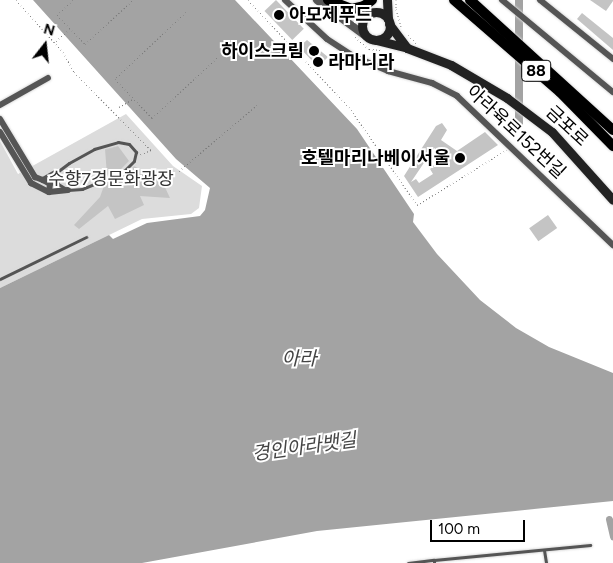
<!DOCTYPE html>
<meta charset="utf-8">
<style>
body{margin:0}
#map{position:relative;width:613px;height:563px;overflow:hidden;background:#fff;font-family:Figtree,"Noto Sans KR",sans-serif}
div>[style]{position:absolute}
.green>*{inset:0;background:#dcdcdc}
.water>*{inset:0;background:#a3a3a3;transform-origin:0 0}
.canal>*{height:7px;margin:-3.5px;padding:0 3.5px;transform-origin:3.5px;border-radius:3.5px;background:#a3a3a3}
.building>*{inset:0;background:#c4c4c4;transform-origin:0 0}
.path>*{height:1px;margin-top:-0.5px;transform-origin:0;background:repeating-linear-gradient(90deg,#777 0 1px,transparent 0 3.5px)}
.roads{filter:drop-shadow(0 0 1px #dbdbdb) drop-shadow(0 0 1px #dbdbdb)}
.service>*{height:3px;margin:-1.5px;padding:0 1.5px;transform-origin:1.5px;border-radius:1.5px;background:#555}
.minor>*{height:6px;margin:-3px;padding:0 3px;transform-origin:3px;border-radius:3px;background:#555}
.tertiary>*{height:8px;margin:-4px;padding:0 4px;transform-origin:4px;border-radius:4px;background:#555}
.secondary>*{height:9px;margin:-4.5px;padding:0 4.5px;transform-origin:4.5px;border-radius:4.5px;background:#222}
.secondary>.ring{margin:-4.5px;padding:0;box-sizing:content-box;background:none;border:9px solid #222;border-radius:50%}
.trunk>*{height:10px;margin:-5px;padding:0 5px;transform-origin:5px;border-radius:5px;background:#000}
.dots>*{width:14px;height:14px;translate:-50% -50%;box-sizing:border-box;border:2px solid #fff;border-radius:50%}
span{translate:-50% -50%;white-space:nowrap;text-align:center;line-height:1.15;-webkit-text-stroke:4px #fff;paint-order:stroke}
.shield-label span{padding:1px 4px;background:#fff;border:1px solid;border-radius:4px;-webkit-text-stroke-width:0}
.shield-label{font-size:16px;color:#000;font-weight:700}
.poi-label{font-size:18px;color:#000;font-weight:700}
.left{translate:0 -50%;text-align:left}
.right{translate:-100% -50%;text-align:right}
.street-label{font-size:18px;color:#000}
.park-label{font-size:18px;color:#333}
.water-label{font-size:19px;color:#444;font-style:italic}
.north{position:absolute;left:20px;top:20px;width:50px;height:50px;-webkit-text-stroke:4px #fff;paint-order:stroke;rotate:16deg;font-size:14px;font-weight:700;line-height:20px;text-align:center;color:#000}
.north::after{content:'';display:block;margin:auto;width:18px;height:22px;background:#000;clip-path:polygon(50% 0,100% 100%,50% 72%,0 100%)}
.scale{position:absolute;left:430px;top:520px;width:95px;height:22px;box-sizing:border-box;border:2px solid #000;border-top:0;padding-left:6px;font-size:15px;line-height:18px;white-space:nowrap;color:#000;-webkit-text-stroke:4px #fff;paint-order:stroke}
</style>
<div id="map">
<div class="green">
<i style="clip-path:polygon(126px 114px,173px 166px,202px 186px,199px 208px,191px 214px,142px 219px,0 288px,0 141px,18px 174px)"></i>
</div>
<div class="water">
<i style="clip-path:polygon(33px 0,235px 0,357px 129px,414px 214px,413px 222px,437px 254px,480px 300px,516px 328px,549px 347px,613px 373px,613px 501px,317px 531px,142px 563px,0 563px,0 288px,109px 235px,113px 239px,147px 223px,200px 216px,205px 210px,210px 188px,176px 159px)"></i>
<i style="left:515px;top:0;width:8px;height:125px"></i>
</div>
<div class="canal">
<i style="left:609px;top:519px;width:18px;rotate:77deg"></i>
</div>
<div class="building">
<i style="left:276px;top:0;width:40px;height:16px;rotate:46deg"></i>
<i style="clip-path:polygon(590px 0,613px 0,613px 1px,606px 11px)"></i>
<i style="clip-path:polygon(582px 13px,613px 38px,613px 50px,577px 19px)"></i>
<i style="clip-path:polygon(307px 40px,328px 57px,318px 67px,299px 47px)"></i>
<i style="clip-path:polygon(evenodd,442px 123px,447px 130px,441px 140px,457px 151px,485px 132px,498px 145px,418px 197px,404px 176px,436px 126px,442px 123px,434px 148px,444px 155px,430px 169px,433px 174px,419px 183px,416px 179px,411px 182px,434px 148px)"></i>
<i style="clip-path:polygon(118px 146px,129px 161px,121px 169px,107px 175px,105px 149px)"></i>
<i style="clip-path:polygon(134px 166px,162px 181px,170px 198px,140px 196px,144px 205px,115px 219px,108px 206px,79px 229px,74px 225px,100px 197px,105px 183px,125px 175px)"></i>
<i style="left:548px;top:215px;width:16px;height:23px;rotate:55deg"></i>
</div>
<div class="path">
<i style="left:16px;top:0;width:70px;rotate:47.9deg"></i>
<i style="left:63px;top:52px;width:23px;rotate:61deg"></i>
<i style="left:74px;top:72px;width:110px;rotate:45.4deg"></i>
<i style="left:151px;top:150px;width:13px;rotate:157deg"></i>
<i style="left:73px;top:0;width:22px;rotate:137deg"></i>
<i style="left:57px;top:15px;width:40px;rotate:46deg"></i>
<i style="left:85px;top:44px;width:65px;rotate:-42.5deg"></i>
<i style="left:248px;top:0;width:147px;rotate:46.7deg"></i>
<i style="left:349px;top:107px;width:119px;rotate:55.2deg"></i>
<i style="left:417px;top:205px;width:105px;rotate:-31.7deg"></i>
<i style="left:396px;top:0;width:9px;rotate:90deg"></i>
<i style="left:396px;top:9px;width:18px;rotate:74deg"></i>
<i style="left:186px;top:12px;width:98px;rotate:136.7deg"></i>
<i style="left:115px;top:79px;width:54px;rotate:46.5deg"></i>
<i style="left:152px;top:118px;width:90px;rotate:-42.7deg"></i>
<i style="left:408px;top:35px;width:13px;rotate:45deg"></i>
<i style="left:355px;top:37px;width:18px;rotate:41deg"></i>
<i style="left:369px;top:49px;width:13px;rotate:4deg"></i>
<i style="left:56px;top:41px;width:18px;rotate:-41deg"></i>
<i style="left:119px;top:107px;width:16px;rotate:-30deg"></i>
<i style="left:179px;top:171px;width:102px;rotate:-40.2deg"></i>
</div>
<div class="roads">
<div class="service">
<i style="left:118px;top:142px;width:11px;rotate:10deg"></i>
<i style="left:129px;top:144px;width:11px;rotate:49deg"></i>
<i style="left:136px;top:152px;width:9px;rotate:103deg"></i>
<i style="left:134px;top:161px;width:16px;rotate:135deg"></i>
<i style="left:123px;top:172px;width:44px;rotate:157.5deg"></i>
<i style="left:82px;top:189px;width:14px;rotate:176deg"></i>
<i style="left:68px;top:190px;width:12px;rotate:-149deg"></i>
<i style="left:58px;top:184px;width:12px;rotate:-95deg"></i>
<i style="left:57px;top:172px;width:15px;rotate:-37deg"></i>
<i style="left:69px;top:163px;width:29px;rotate:-29deg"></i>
<i style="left:94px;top:149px;width:25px;rotate:-16deg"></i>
<i style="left:0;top:279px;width:96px;rotate:-26deg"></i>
<i style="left:544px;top:550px;width:13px;rotate:81deg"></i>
<i style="left:408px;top:563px;width:26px;rotate:-7deg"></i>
<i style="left:434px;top:563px;width:3px;rotate:-90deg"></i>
<i style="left:434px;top:560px;width:157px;rotate:-5.5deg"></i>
</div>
<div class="minor">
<i style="left:285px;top:0;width:57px;rotate:42.9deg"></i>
<i style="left:327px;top:39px;width:33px;rotate:33deg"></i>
<i style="left:355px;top:57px;width:36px;rotate:23deg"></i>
<i style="left:388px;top:71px;width:46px;rotate:15.3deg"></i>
<i style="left:432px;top:83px;width:28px;rotate:27deg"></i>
<i style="left:457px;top:96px;width:216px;rotate:43.7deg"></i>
<i style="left:502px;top:0;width:144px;rotate:39.7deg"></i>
<i style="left:540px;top:0;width:94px;rotate:38.9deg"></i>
<i style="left:0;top:105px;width:55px;rotate:-29.4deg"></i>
<i style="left:0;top:119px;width:68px;rotate:58.9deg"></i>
<i style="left:35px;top:177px;width:9px;rotate:21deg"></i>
<i style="left:43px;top:180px;width:16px;rotate:-30deg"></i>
<i style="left:0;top:132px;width:60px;rotate:58.7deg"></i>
<i style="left:31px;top:183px;width:20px;rotate:27deg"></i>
<i style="left:49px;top:192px;width:19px;rotate:-6deg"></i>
<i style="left:43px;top:180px;width:8px;rotate:30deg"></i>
<i style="left:50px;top:184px;width:8px;rotate:97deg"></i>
</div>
<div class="tertiary">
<i style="left:317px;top:0;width:62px;rotate:36.5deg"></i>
<i style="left:329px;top:3px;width:22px;rotate:34deg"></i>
<i style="left:347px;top:15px;width:21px"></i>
</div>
<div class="secondary">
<i style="left:387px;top:0;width:19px;rotate:87deg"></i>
<i class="ring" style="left:362px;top:12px;width:19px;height:19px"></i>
<i style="left:389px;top:24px;width:30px;rotate:53deg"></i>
<i style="left:376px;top:40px;width:32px;rotate:14deg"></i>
<i style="left:407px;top:48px;width:47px;rotate:21.1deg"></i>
<i style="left:451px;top:65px;width:65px;rotate:30.5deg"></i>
<i style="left:507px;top:98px;width:56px;rotate:37.1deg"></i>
<i style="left:552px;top:132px;width:91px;rotate:48.1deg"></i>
</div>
<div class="trunk">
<i style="left:328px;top:0;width:25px;rotate:21deg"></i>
<i style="left:351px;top:9px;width:13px;rotate:-13deg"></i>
<i style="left:364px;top:6px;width:10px;rotate:-37deg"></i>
<i style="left:454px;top:0;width:140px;rotate:41deg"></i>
<i style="left:560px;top:92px;width:76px;rotate:45.5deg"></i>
<i style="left:470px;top:0;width:193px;rotate:42.3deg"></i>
</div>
</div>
<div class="dots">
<i style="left:279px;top:15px;background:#000"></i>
<i style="left:314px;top:51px;background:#000"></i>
<i style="left:318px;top:62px;background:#000"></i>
<i style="left:460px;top:158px;background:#000"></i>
</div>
<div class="shield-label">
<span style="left:536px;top:71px">88</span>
</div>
<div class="poi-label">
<span class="left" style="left:289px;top:15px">아모제푸드</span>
<span class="right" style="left:304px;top:51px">하이스크림</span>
<span class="left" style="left:328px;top:62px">라마니라</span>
<span class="right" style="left:450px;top:158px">호텔마리나베이서울</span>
</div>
<div class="street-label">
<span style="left:567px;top:126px;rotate:43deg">금포로</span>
<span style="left:516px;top:132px;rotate:43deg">아라육로152번길</span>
</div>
<div class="park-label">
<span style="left:111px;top:179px">수향7경문화광장</span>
</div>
<div class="water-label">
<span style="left:299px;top:359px">아라</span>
<span style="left:304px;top:447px;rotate:-8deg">경인아라뱃길</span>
</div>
<div class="north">N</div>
<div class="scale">100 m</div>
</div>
